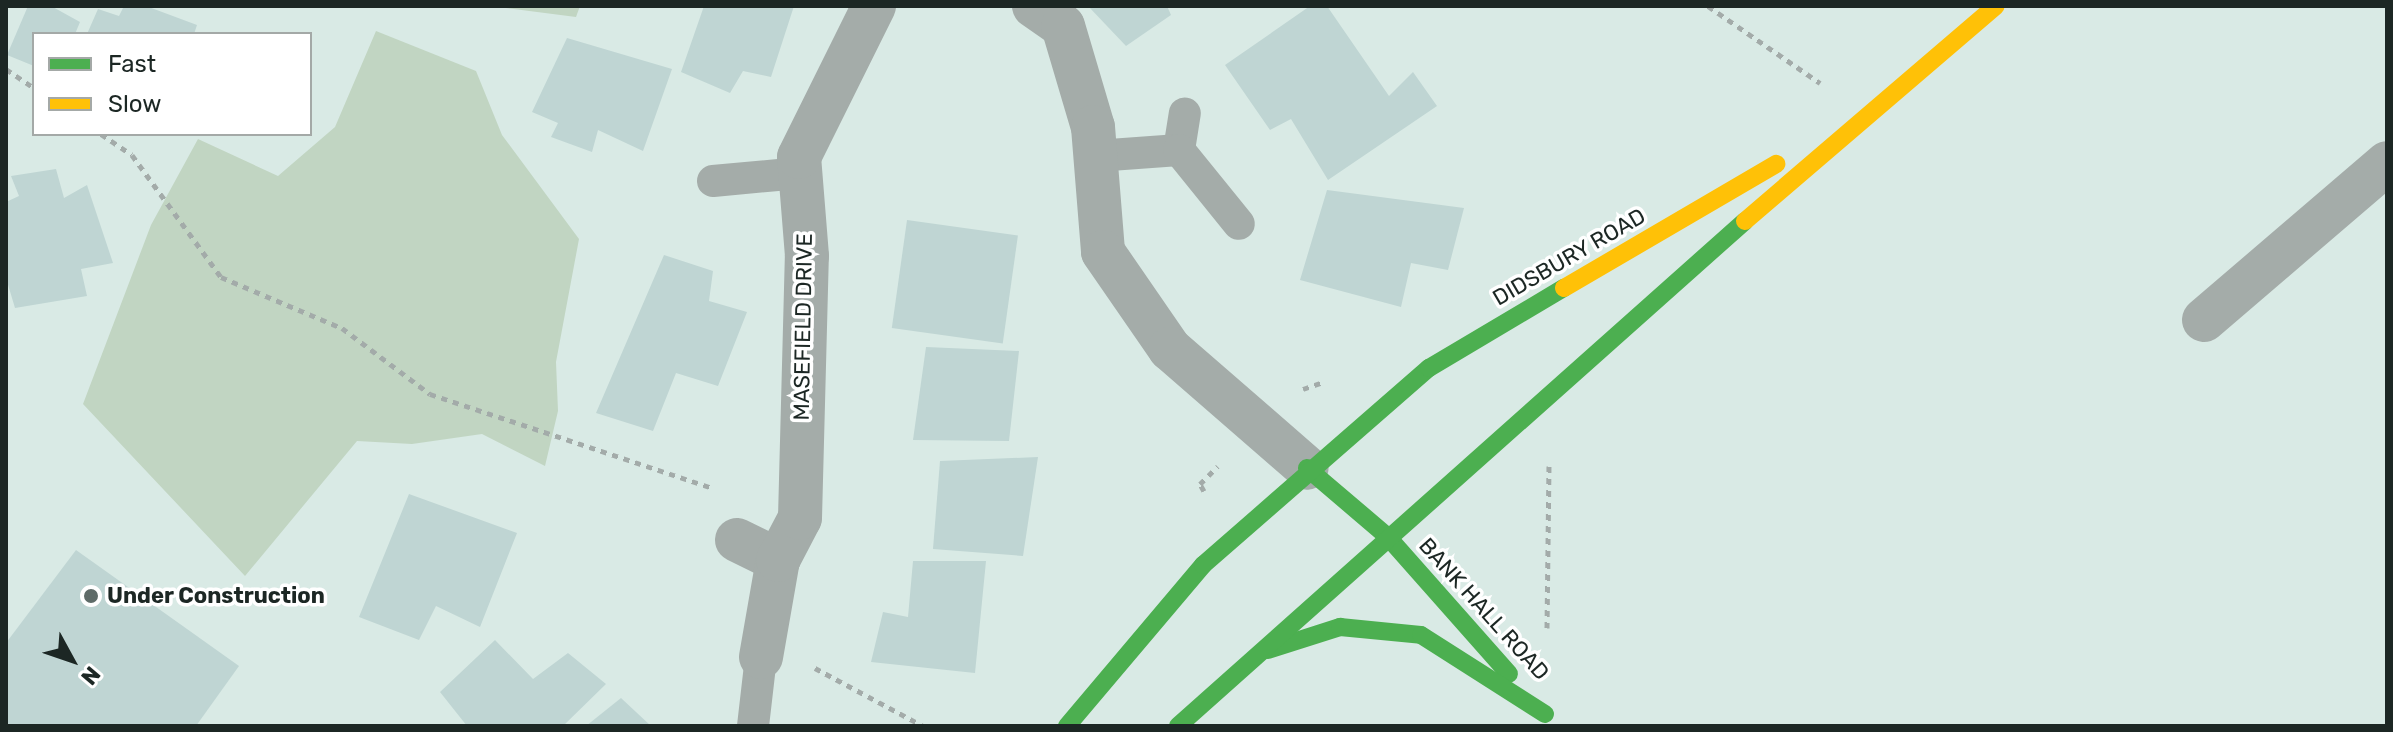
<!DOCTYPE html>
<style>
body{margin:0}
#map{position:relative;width:2393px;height:732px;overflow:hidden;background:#d9eae5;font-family:Rubik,sans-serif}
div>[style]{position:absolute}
.green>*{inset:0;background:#c1d5c2}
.building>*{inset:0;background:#bfd5d3;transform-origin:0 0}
.path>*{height:5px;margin-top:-2.5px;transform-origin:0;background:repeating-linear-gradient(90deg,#a3aba9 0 6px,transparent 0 12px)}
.lane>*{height:32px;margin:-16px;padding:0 16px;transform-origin:16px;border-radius:16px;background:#a4aca9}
.street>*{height:44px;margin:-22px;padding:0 22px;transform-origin:22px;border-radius:22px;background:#a4aca9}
.fast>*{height:18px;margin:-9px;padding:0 9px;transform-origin:9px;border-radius:9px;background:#4caf50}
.slow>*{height:18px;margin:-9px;padding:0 9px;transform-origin:9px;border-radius:9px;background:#ffc107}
.dots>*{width:22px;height:22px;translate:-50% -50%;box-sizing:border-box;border:4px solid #fff;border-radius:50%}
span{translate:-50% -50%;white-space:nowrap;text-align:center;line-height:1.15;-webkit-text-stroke:7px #fff;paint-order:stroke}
.street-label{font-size:22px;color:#1c2724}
.poi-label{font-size:22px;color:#1c2724;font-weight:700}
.left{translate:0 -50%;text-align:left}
.frame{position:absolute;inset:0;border:8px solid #1c2724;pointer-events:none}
.legend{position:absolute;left:32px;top:32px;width:280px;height:104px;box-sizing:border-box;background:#fff;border:2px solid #a4a9a7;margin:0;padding:10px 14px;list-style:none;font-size:24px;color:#1c2724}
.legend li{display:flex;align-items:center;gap:16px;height:40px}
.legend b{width:40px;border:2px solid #a4a9a7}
.north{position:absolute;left:32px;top:620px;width:80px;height:80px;-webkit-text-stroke:6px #fff;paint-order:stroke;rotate:130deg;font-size:22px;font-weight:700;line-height:32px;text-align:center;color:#1c2724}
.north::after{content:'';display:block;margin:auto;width:28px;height:36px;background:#1c2724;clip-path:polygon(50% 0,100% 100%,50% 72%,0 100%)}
</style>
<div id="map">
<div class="green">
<i style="clip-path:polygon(490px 6px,580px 6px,576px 17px)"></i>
<i style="clip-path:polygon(376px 31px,476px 71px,502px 135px,579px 239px,556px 362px,558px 411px,545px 466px,482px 434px,412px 444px,357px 441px,245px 576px,83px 404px,151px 225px,198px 139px,278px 176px,335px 127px)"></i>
</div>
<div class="building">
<i style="clip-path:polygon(28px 6px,51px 6px,80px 22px,75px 34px,34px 34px,34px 66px,7px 55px)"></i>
<i style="clip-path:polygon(124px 6px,146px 6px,197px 25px,194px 34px,87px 34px,98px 9px,119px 16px)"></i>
<i style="clip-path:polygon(704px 6px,794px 6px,771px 77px,743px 71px,730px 93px,681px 72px)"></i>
<i style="clip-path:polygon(1088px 6px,1167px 6px,1171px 15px,1126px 46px)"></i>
<i style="clip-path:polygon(1310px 6px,1327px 6px,1389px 96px,1413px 72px,1437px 106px,1328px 180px,1291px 119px,1270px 130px,1225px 65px)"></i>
<i style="clip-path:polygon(567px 38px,672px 69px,643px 151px,598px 130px,592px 152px,551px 137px,558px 123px,532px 112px)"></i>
<i style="clip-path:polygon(56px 169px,64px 198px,87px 185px,113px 263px,81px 269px,87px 296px,15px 308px,6px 278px,6px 202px,19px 196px,11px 176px)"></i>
<i style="clip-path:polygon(1327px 190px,1464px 208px,1448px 270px,1411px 263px,1401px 307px,1300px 280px)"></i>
<i style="left:907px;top:220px;width:112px;height:109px;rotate:8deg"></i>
<i style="clip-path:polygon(664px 255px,713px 271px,709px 301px,747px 312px,718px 386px,676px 373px,653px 431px,596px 413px)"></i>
<i style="clip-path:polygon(926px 347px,1019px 351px,1009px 441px,913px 440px)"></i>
<i style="clip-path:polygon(1038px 457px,1023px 556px,933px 549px,940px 461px)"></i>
<i style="clip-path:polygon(409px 494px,517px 533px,480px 627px,436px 606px,419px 640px,359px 617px)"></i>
<i style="clip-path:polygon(76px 550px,239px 666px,196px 726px,6px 726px,6px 643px)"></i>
<i style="clip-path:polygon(913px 561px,986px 561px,975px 673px,871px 662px,883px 612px,908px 617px)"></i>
<i style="clip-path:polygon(495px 640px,533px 679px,568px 653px,606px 684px,563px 726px,467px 726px,440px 692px)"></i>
<i style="clip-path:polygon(621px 698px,651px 726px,586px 726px)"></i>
</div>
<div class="path">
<i style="left:1708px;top:6px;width:136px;rotate:34.5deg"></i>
<i style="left:6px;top:69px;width:34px;rotate:34deg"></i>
<i style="left:101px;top:134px;width:37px;rotate:34deg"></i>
<i style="left:132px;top:155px;width:151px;rotate:53.9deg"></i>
<i style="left:221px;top:277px;width:131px;rotate:22.9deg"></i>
<i style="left:342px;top:328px;width:110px;rotate:36.9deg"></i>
<i style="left:430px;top:394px;width:297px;rotate:18.4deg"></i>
<i style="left:1303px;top:389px;width:21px;rotate:-19deg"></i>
<i style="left:1204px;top:491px;width:8px;rotate:-120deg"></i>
<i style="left:1200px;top:484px;width:25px;rotate:-45deg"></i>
<i style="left:1547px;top:628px;width:162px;rotate:-89.3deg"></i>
<i style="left:815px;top:668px;width:123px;rotate:28.2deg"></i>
</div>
<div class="lane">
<i style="left:1179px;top:150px;width:37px;rotate:-81deg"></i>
<i style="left:1096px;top:156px;width:83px;rotate:-4.1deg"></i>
<i style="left:1179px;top:150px;width:95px;rotate:51deg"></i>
<i style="left:713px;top:181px;width:87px;rotate:-5.3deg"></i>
<i style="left:753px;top:726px;width:69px;rotate:-83.4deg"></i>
</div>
<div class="street">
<i style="left:1034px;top:6px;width:35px;rotate:35deg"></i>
<i style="left:1063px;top:26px;width:105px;rotate:73.5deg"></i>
<i style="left:1093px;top:127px;width:125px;rotate:85.4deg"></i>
<i style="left:1103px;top:252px;width:118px;rotate:55.4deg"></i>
<i style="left:1170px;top:349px;width:181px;rotate:41deg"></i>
<i style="left:2204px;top:320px;width:241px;rotate:-40.6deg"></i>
<i style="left:737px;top:540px;width:46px;rotate:26deg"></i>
<i style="left:761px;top:657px;width:98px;rotate:-80.1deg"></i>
<i style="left:778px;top:560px;width:47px;rotate:-62.4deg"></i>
<i style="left:800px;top:518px;width:262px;rotate:-88.5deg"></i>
<i style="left:807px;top:256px;width:99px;rotate:-94.6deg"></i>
<i style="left:799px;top:157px;width:169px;rotate:-63.6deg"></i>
</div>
<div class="fast">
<i style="left:1307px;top:468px;width:105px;rotate:40.4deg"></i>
<i style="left:1387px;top:536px;width:184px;rotate:48.5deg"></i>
<i style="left:1268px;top:650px;width:76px;rotate:-17.7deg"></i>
<i style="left:1340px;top:627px;width:81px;rotate:5.6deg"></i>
<i style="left:1421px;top:635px;width:147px;rotate:32.5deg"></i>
<i style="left:1067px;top:726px;width:211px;rotate:-49.8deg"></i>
<i style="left:1203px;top:565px;width:300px;rotate:-41.1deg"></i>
<i style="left:1429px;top:368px;width:157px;rotate:-30.7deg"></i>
<i style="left:1178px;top:726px;width:759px;rotate:-41.69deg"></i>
</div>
<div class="slow">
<i style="left:1745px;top:221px;width:330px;rotate:-40.6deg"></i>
<i style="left:1564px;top:288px;width:246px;rotate:-30.3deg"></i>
</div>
<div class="dots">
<i style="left:91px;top:596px;background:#5e6b68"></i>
</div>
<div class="street-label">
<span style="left:1569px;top:257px;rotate:-30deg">DIDSBURY ROAD</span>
<span style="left:803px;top:327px;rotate:-89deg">MASEFIELD DRIVE</span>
<span style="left:1484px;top:609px;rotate:48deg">BANK HALL ROAD</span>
</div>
<div class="poi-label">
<span class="left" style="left:107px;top:596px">Under Construction</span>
</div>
<div class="frame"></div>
<ul class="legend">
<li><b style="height:10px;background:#4caf50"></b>Fast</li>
<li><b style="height:10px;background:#ffc107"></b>Slow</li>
</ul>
<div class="north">N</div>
</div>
